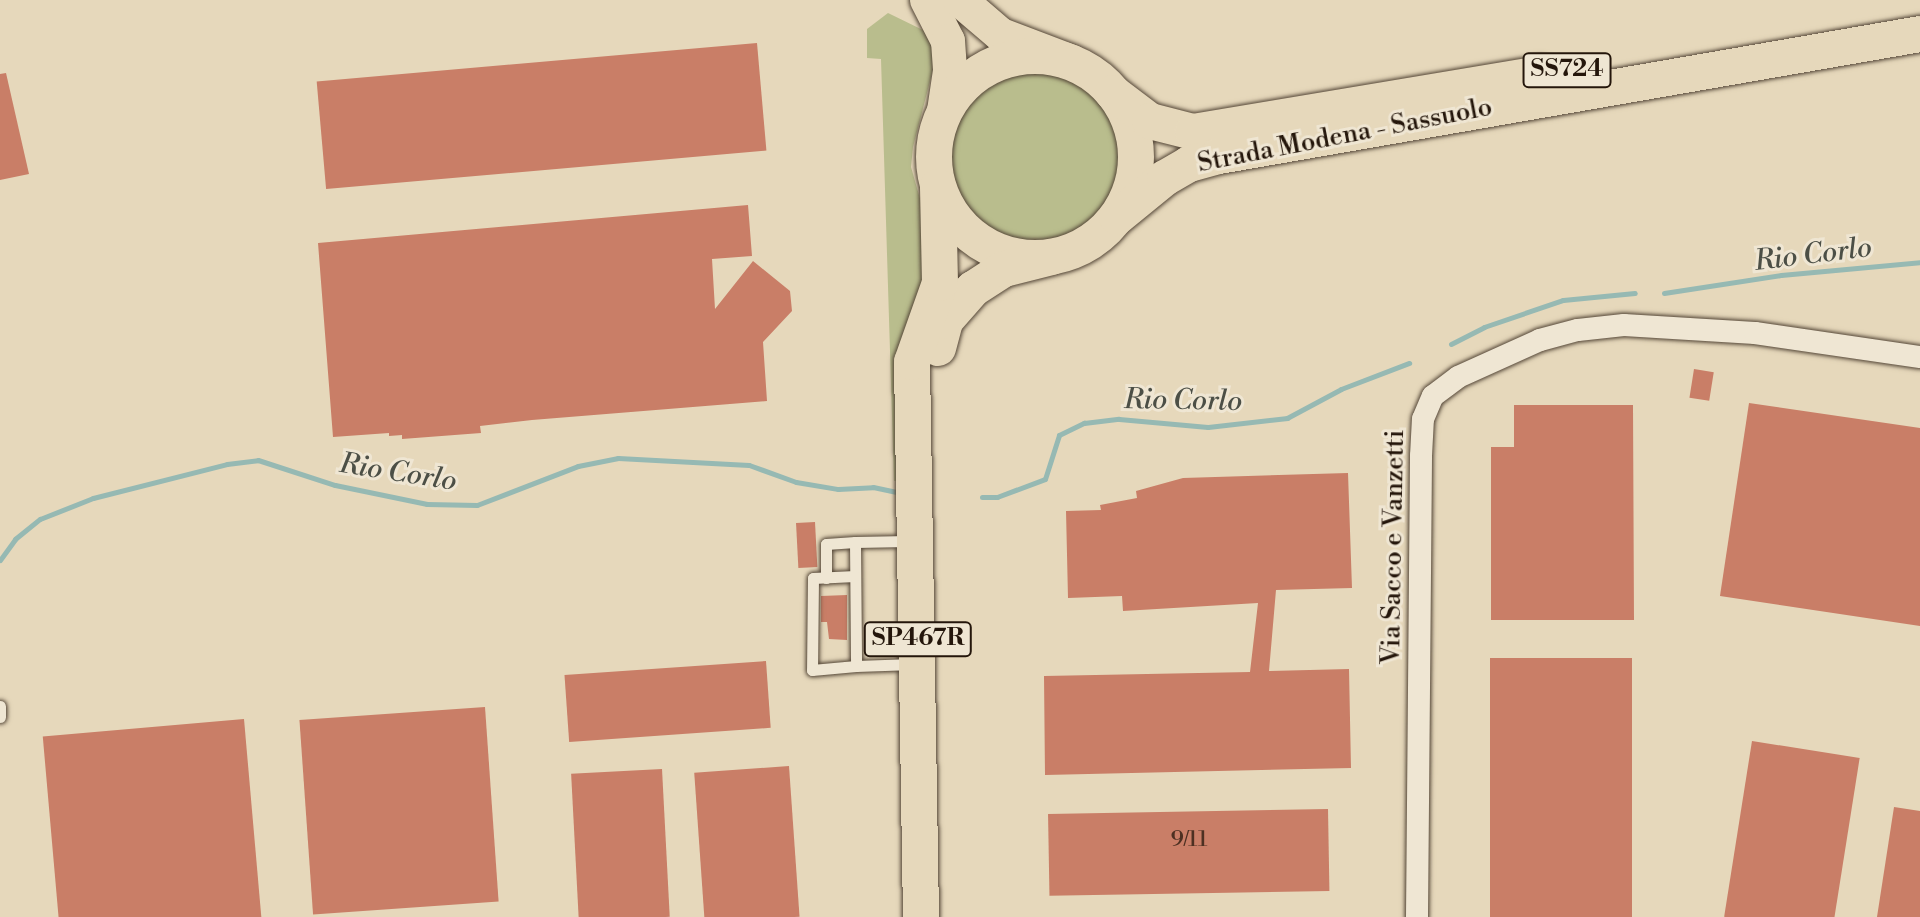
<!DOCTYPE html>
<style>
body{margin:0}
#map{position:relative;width:1920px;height:917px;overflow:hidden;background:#e6d8bb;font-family:"Libre Bodoni",serif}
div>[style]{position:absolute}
.green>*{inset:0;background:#b9bd8d}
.round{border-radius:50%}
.stream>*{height:5px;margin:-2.5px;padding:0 2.5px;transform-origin:2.5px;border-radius:2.5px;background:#96b9b3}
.building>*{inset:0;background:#c97e67;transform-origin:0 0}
.roads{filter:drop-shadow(0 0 2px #544637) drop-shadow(0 0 2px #544637)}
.service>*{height:11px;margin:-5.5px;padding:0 5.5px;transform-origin:5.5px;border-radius:5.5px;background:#efe6d3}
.minor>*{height:22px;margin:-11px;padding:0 11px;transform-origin:11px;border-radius:11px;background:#efe6d3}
.primary>*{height:34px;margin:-17px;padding:0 17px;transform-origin:17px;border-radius:17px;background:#e6d8bb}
.trunk>*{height:36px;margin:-18px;padding:0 18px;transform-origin:18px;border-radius:18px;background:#e6d8bb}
.trunk>.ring{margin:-18px;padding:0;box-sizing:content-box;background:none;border:36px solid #e6d8bb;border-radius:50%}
span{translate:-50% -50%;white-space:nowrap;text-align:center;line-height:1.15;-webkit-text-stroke:6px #efe6d3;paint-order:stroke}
.number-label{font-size:22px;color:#4d3022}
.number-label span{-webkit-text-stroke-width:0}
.shield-label span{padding:2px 6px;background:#efe6d3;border:2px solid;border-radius:6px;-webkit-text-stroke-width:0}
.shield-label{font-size:24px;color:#24160b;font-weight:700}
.street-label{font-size:26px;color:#24160b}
.water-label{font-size:28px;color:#4c4f46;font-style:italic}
</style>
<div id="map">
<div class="green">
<i style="clip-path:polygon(888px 13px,929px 33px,936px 58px,913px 147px,911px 167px,928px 227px,907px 480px,894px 481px,881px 59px,867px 58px,867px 29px)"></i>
<i class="round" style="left:944px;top:68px;width:180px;height:180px"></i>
</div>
<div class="stream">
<i style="left:1664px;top:293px;width:118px;rotate:-8.7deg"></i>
<i style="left:1781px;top:275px;width:140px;rotate:-5.3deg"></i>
<i style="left:1451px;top:344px;width:37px;rotate:-27deg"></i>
<i style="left:1484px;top:327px;width:83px;rotate:-18.9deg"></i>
<i style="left:1563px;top:300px;width:72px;rotate:-5.6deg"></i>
<i style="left:982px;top:497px;width:15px"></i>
<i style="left:997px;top:497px;width:51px;rotate:-20.6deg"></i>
<i style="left:1045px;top:479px;width:46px;rotate:-72.3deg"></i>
<i style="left:1059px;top:435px;width:28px;rotate:-26deg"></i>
<i style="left:1084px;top:423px;width:35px;rotate:-7deg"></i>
<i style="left:1119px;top:419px;width:89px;rotate:5.1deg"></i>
<i style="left:1208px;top:427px;width:80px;rotate:-6.5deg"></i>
<i style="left:1287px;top:418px;width:61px;rotate:-28.2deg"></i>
<i style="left:1341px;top:389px;width:73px;rotate:-20.9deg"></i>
<i style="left:0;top:560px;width:26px;rotate:-54deg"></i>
<i style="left:15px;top:539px;width:32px;rotate:-39deg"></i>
<i style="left:40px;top:519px;width:57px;rotate:-21.6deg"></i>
<i style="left:93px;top:498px;width:138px;rotate:-14.2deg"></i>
<i style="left:227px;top:464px;width:31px;rotate:-7deg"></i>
<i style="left:258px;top:460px;width:81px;rotate:18deg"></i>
<i style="left:335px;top:485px;width:94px;rotate:11.7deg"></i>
<i style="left:427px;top:504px;width:50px;rotate:1.1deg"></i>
<i style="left:477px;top:505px;width:108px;rotate:-21.1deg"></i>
<i style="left:578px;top:466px;width:41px;rotate:-11.3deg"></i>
<i style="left:618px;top:458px;width:131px;rotate:3.1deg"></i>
<i style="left:749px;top:465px;width:50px;rotate:19.9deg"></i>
<i style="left:796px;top:482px;width:43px;rotate:9.5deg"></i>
<i style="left:838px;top:489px;width:35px;rotate:-3deg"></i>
<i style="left:873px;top:487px;width:30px;rotate:12deg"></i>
</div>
<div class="building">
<i style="left:757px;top:43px;width:108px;height:442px;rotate:85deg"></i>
<i style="clip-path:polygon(6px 73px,29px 174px,0 180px,0 74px)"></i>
<i style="clip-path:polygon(748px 205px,752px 256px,712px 259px,715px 309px,753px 261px,790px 291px,792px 311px,763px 342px,767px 401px,532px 420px,480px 426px,481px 433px,402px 439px,402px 435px,389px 436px,389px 433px,333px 437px,318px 243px)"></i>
<i style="left:1694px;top:369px;width:20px;height:29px;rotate:9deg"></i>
<i style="clip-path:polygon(1749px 403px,1920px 428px,1920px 626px,1720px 596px)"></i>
<i style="clip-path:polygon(1514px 405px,1633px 405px,1634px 620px,1491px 620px,1491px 447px,1514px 447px)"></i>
<i style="clip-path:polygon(1348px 473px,1352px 588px,1276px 590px,1269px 671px,1349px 669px,1351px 768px,1045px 775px,1044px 676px,1250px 672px,1258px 603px,1123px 611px,1122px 596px,1068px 598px,1066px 511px,1101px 510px,1100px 505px,1137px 498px,1136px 491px,1183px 478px)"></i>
<i style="left:815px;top:522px;width:45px;height:19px;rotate:87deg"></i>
<i style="clip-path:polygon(847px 595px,847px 640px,829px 639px,827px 622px,821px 622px,821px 596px)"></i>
<i style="left:1490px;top:658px;width:142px;height:259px"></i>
<i style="left:766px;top:661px;width:67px;height:202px;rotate:86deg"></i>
<i style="left:485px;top:707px;width:195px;height:186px;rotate:86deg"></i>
<i style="left:244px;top:719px;width:199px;height:202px;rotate:85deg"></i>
<i style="left:1752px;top:741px;width:109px;height:178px;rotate:9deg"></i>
<i style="left:789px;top:766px;width:151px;height:95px;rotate:86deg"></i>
<i style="left:662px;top:769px;width:148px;height:91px;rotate:87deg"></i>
<i style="clip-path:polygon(1894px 807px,1920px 811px,1920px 917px,1877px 917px)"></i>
<i style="left:1328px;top:809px;width:82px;height:280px;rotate:89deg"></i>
</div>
<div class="roads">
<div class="service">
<i style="left:908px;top:541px;width:53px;rotate:178.9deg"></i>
<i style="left:855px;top:542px;width:124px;rotate:89.5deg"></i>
<i style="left:856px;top:666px;width:57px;rotate:-2deg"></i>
<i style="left:855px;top:576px;width:42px;rotate:177.3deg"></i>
<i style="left:813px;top:578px;width:92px;rotate:90.6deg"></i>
<i style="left:812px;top:670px;width:44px;rotate:-5.2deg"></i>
<i style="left:826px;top:578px;width:34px;rotate:-90deg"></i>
<i style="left:826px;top:544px;width:29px;rotate:-4deg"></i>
<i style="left:0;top:706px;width:11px;rotate:90deg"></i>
</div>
<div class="minor">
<i style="left:1417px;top:917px;width:461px;rotate:-89.5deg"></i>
<i style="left:1421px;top:456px;width:37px;rotate:-87deg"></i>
<i style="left:1423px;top:419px;width:25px;rotate:-67deg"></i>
<i style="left:1433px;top:396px;width:31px;rotate:-37deg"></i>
<i style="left:1458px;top:377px;width:90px;rotate:-24.3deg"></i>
<i style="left:1540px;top:340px;width:39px;rotate:-15deg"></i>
<i style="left:1578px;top:330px;width:46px;rotate:-6.2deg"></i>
<i style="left:1624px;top:325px;width:131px;rotate:3.5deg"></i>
<i style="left:1755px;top:333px;width:167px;rotate:8.3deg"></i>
</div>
<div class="primary">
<i style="left:927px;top:0;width:46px;rotate:62.9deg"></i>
<i style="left:948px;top:41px;width:30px;rotate:86deg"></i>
<i style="left:950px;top:71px;width:40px;rotate:98.5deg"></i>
<i style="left:960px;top:0;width:54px;rotate:40.5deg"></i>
<i style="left:1001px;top:35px;width:76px;rotate:20.8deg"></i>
</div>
<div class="trunk">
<i class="ring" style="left:934px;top:56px;width:166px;height:166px"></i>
<i style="left:1113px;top:93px;width:46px;rotate:37.1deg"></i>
<i style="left:1150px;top:121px;width:44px;rotate:14.3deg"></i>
<i style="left:1193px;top:132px;width:352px;rotate:-9.5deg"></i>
<i style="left:1117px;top:217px;width:62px;rotate:-39.1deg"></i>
<i style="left:1165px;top:178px;width:28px;rotate:-30deg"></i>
<i style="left:1189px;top:164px;width:31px;rotate:-15deg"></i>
<i style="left:1219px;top:156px;width:712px;rotate:-9.87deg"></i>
<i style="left:938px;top:348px;width:28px;rotate:-75deg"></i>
<i style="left:945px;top:321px;width:43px;rotate:-48.8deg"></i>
<i style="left:973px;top:289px;width:37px;rotate:-33deg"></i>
<i style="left:1004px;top:269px;width:49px;rotate:-14deg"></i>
<i style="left:921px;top:917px;width:555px;rotate:-90.93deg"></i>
<i style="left:912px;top:362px;width:84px;rotate:-70.5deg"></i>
<i style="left:940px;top:283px;width:96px;rotate:-91.2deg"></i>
</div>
</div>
<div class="number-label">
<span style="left:1189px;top:840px">9/11</span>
</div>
<div class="shield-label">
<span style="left:1567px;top:70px">SS724</span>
<span style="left:918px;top:639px">SP467R</span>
</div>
<div class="street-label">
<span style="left:1345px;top:136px;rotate:-11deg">Strada Modena - Sassuolo</span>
<span style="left:1394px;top:547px;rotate:-89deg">Via Sacco e Vanzetti</span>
</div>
<div class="water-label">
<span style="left:1813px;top:255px;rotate:-7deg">Rio Corlo</span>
<span style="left:1183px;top:401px;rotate:1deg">Rio Corlo</span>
<span style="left:398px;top:473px;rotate:9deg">Rio Corlo</span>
</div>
</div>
